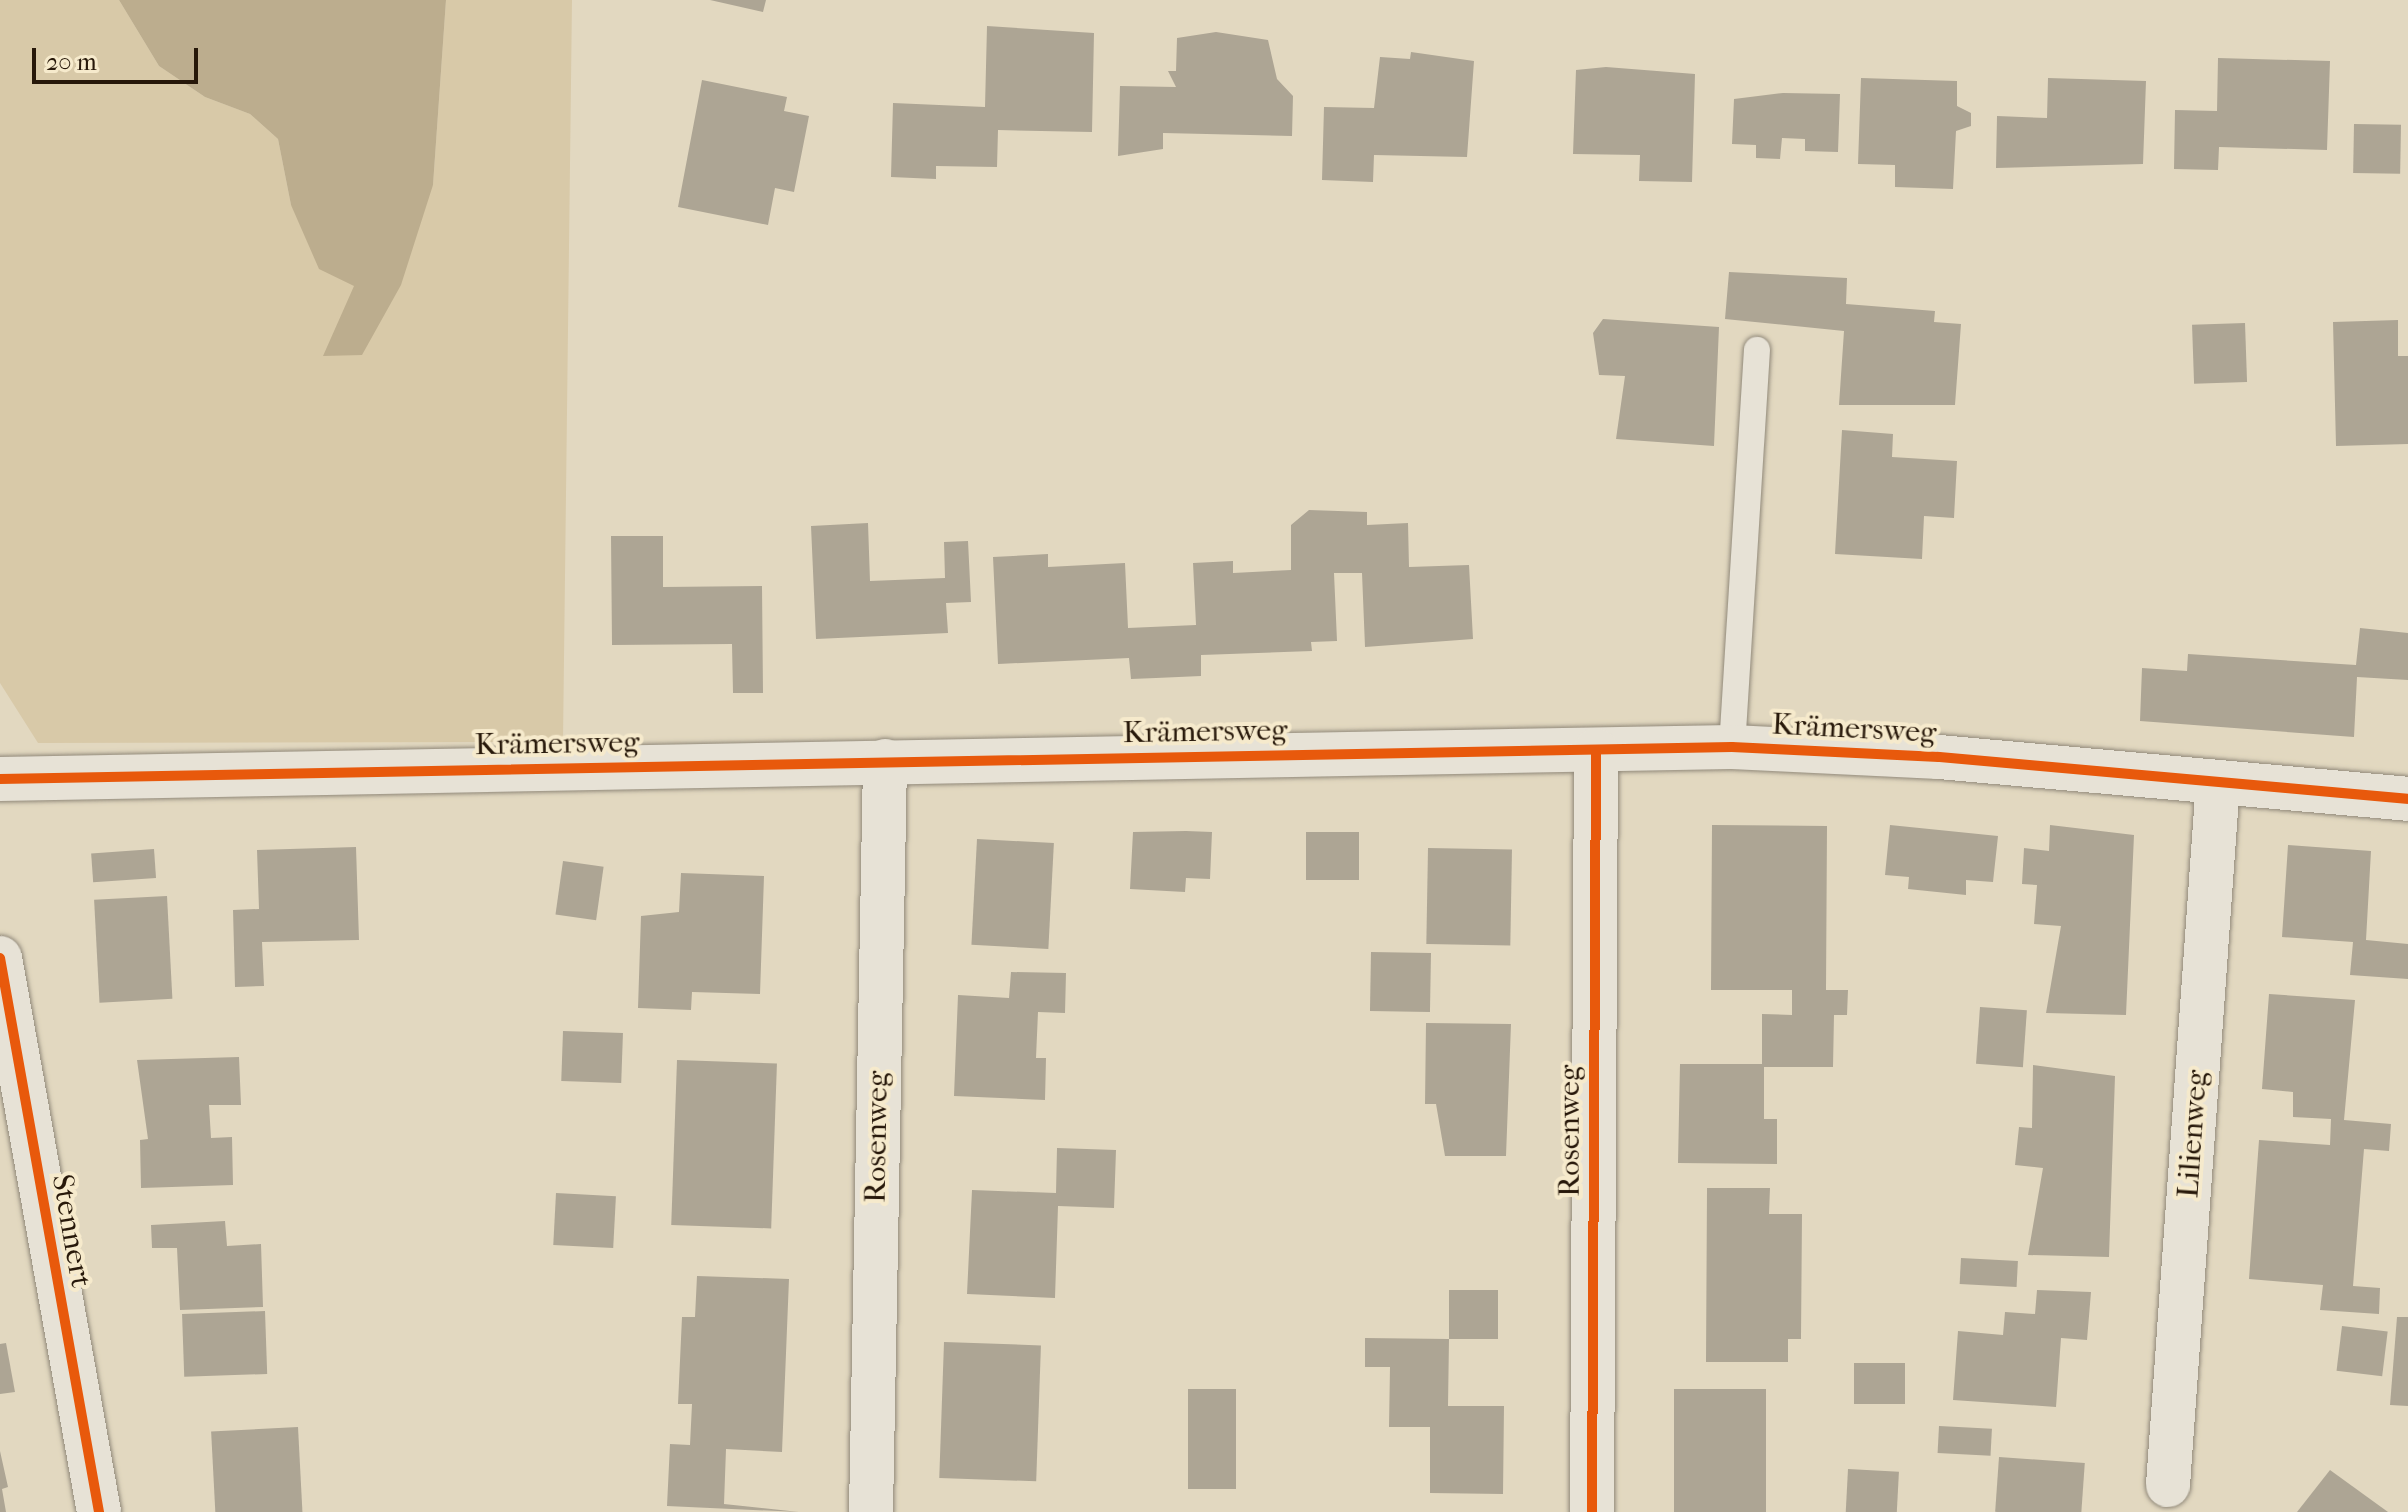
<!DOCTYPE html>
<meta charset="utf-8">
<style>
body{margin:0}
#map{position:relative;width:2408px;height:1512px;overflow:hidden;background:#e2d8c0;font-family:"IM FELL French Canon",serif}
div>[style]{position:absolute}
.green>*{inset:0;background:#d8c9a8}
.water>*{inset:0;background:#bcad8e}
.building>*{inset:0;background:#ada594;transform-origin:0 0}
.roads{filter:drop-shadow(0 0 2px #91897a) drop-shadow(0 0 2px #91897a)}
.lane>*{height:26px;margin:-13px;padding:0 13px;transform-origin:13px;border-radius:13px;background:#e7e2d6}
.street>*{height:44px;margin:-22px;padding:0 22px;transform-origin:22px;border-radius:22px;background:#e7e2d6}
.cycleway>*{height:10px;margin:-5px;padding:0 5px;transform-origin:5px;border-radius:5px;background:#e8590c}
span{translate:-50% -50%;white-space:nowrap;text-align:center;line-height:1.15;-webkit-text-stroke:8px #f6eacc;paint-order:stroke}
.street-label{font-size:30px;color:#27180a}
.scale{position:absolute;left:32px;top:48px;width:166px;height:36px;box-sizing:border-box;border:4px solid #27180a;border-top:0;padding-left:10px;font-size:24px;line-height:28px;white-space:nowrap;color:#27180a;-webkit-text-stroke:6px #f6eacc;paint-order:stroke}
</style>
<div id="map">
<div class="green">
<i style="clip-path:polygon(0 0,119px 0,159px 66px,205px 97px,250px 114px,278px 139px,291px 205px,355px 286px,324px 356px,433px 185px,446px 0,572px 0,563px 742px,38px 743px,0 683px)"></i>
</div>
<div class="water">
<i style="clip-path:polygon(119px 0,446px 0,433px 185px,401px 285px,362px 355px,323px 356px,354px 286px,319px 269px,291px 205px,278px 139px,250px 114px,205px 97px,159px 66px)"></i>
</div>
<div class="building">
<i style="clip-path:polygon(710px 0,766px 0,763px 12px)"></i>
<i style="clip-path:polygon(987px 26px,1094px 33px,1092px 132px,998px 130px,997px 167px,936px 166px,936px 179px,891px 177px,893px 103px,985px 107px)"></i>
<i style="clip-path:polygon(1216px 32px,1268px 40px,1277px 79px,1293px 96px,1292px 136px,1163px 133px,1163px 149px,1118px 156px,1120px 86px,1176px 87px,1168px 71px,1176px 71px,1177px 38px)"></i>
<i style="clip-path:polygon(1411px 52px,1474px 61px,1467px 157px,1374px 155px,1373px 182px,1322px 180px,1324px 107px,1374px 108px,1380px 57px,1410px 59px)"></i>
<i style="clip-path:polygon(2218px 58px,2330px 61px,2327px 150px,2219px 147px,2218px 170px,2174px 169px,2175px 110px,2217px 111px)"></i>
<i style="clip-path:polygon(1606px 67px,1695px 74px,1692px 182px,1639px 181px,1640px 155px,1573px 154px,1576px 70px)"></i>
<i style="clip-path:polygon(1861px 78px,1957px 81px,1957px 106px,1971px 113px,1971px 126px,1956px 131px,1953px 189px,1895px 187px,1895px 165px,1858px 164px)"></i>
<i style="clip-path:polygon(2048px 78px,2146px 81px,2143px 164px,1996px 168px,1997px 116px,2047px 118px)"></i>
<i style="clip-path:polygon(702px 80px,787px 97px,784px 111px,809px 116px,794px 192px,775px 188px,768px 225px,678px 207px)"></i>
<i style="clip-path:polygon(1783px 93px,1840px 94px,1838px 152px,1805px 151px,1805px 139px,1782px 138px,1780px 159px,1756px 158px,1756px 145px,1732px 144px,1734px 99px)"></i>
<i style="left:2354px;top:124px;width:47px;height:49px;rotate:1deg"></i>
<i style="clip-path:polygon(1729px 272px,1847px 278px,1846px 304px,1935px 311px,1934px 322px,1961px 324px,1955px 405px,1839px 405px,1844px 331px,1725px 319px)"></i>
<i style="clip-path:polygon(1603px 319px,1719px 327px,1714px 446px,1616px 439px,1625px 376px,1599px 375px,1593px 333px)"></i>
<i style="clip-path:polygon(2398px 320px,2398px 356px,2408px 356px,2408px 444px,2336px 446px,2333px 322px)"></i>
<i style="left:2245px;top:323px;width:59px;height:53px;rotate:88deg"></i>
<i style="clip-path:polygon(1842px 430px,1893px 434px,1892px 457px,1957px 461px,1954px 518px,1924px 516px,1922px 559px,1835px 554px)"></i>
<i style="clip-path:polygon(1309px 510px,1367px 512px,1367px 525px,1408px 523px,1409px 567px,1469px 565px,1473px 639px,1365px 647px,1362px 573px,1334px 573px,1337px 641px,1311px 642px,1312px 651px,1201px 655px,1201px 676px,1156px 678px,1131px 679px,1129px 658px,998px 664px,993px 557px,1048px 554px,1048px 567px,1125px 563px,1128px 628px,1196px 625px,1193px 563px,1233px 561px,1233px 573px,1291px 570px,1291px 525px)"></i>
<i style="clip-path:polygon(868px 523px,870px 581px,945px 578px,944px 542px,968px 541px,971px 602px,946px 603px,948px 633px,816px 639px,811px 526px)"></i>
<i style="clip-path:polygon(611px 536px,663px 536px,663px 587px,762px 586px,763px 693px,733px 693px,732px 644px,612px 645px)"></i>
<i style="clip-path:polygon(2360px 628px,2408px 633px,2408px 680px,2357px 677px,2354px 737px,2140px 721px,2142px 668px,2187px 671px,2188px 654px,2356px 665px)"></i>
<i style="clip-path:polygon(1712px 825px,1827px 826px,1826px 990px,1848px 990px,1847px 1015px,1834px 1015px,1833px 1067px,1764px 1067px,1764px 1119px,1777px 1119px,1777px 1164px,1678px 1163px,1680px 1064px,1762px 1064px,1762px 1014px,1792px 1015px,1792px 990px,1711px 990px)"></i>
<i style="clip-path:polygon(1890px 825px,1998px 836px,1993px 882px,1966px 880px,1966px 895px,1908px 889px,1909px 877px,1885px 875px)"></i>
<i style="clip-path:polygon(2050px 825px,2134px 835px,2126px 1015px,2046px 1013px,2061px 926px,2034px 924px,2037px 885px,2022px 884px,2024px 848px,2049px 851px)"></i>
<i style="clip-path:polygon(1186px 831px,1212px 832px,1210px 879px,1186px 878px,1185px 892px,1130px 889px,1133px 832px)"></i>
<i style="left:1306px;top:832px;width:53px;height:48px"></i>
<i style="left:977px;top:839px;width:77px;height:106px;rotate:3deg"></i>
<i style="clip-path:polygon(2288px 845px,2371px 851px,2366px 940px,2408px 944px,2408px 979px,2350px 975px,2353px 942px,2282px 937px)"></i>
<i style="clip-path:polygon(356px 847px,359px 940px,262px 942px,264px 986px,235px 987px,233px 910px,259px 909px,257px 850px)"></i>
<i style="left:1428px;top:848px;width:84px;height:96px;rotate:1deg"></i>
<i style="left:154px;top:849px;width:29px;height:63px;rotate:86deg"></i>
<i style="left:563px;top:861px;width:41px;height:54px;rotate:8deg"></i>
<i style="clip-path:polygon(681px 873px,764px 876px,760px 994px,692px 992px,691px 1010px,638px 1008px,641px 916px,679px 912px)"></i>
<i style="left:167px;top:896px;width:103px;height:73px;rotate:87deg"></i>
<i style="left:1371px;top:952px;width:60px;height:59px;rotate:1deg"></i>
<i style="clip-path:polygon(1011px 972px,1066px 973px,1065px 1013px,1038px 1012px,1036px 1058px,1046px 1058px,1045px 1100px,954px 1096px,958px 995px,1009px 998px)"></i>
<i style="clip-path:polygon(2269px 994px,2355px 1000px,2344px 1120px,2391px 1124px,2389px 1151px,2364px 1149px,2353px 1286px,2380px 1288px,2379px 1314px,2320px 1310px,2323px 1285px,2249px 1279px,2259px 1140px,2330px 1145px,2331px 1119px,2293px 1117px,2293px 1092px,2262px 1089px)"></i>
<i style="left:1980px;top:1007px;width:47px;height:57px;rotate:4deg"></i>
<i style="clip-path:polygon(1426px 1023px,1511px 1024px,1506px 1156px,1445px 1156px,1436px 1104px,1425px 1104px)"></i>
<i style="left:563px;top:1031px;width:60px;height:50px;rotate:2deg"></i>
<i style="clip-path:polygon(239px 1057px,241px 1105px,209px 1105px,211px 1138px,232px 1137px,233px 1185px,141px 1188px,140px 1140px,148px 1139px,137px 1060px)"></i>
<i style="left:677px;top:1060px;width:100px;height:165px;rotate:2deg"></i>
<i style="clip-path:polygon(2033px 1065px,2115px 1076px,2109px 1257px,2028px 1255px,2043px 1168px,2015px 1165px,2019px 1127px,2032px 1128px)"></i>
<i style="clip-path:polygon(1057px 1148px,1116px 1150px,1114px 1208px,1058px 1206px,1055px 1298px,967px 1294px,972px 1190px,1056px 1193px)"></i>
<i style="clip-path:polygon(1707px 1188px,1770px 1188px,1769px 1214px,1802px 1214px,1801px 1339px,1788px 1339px,1788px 1362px,1706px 1362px)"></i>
<i style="left:556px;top:1193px;width:60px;height:52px;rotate:3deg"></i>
<i style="clip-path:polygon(225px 1221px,227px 1246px,261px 1244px,263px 1307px,180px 1310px,177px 1248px,152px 1248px,151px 1225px)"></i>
<i style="left:1961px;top:1258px;width:57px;height:26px;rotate:3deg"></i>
<i style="clip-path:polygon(697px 1276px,789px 1279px,782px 1452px,726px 1449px,724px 1504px,799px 1512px,667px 1506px,670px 1444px,690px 1445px,692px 1404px,678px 1404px,682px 1317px,695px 1317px)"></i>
<i style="left:1449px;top:1290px;width:49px;height:49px"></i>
<i style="clip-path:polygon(2037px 1290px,2091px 1292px,2087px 1340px,2061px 1338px,2056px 1407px,1953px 1400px,1958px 1331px,2003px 1335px,2005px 1312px,2035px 1314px)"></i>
<i style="left:265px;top:1311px;width:63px;height:83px;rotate:88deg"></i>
<i style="clip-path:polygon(2397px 1317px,2408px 1317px,2408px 1406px,2390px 1405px)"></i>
<i style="left:2342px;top:1326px;width:46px;height:45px;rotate:7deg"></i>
<i style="clip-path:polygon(1365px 1338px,1449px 1339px,1448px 1406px,1504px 1406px,1503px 1494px,1430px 1493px,1430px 1427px,1389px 1427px,1390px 1367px,1365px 1367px)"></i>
<i style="left:944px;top:1342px;width:97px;height:136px;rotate:2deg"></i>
<i style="clip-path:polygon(6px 1343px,15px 1392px,0 1394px,0 1344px)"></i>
<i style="left:1854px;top:1363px;width:51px;height:41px"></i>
<i style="left:1188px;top:1389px;width:48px;height:100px"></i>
<i style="left:1674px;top:1389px;width:92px;height:123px"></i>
<i style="left:1939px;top:1426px;width:53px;height:27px;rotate:3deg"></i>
<i style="left:298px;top:1427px;width:85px;height:87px;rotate:87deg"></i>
<i style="clip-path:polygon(0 1451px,8px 1487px,2px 1489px,6px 1512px,0 1512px)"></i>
<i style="left:1999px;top:1457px;width:86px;height:55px;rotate:4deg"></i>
<i style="left:1848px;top:1469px;width:51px;height:43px;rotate:3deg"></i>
<i style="clip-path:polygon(2330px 1470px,2388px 1512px,2297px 1512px)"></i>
</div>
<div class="roads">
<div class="lane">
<i style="left:1732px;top:747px;width:398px;rotate:-86.4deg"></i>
</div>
<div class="street">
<i style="left:0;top:779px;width:1732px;rotate:-1.06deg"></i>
<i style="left:1732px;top:747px;width:207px;rotate:2.8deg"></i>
<i style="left:1939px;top:757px;width:471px;rotate:5.1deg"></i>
<i style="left:0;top:958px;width:563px;rotate:79.87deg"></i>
<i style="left:2168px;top:1485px;width:705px;rotate:-85.93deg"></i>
<i style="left:871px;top:1512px;width:751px;rotate:-88.93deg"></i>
<i style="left:1592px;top:1512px;width:762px;rotate:-89.7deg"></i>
</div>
</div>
<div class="cycleway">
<i style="left:0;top:779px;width:1732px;rotate:-1.06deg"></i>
<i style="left:1732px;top:747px;width:207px;rotate:2.8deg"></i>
<i style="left:1939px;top:757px;width:471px;rotate:5.1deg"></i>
<i style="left:0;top:958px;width:563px;rotate:79.87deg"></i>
<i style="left:1592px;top:1512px;width:762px;rotate:-89.7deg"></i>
</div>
<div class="street-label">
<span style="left:1854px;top:729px;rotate:3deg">Krämersweg</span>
<span style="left:1205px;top:732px;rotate:-1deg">Krämersweg</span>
<span style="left:557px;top:744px;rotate:-1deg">Krämersweg</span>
<span style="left:1570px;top:1131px;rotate:-90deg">Rosenweg</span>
<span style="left:2193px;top:1134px;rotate:-86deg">Lilienweg</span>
<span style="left:877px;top:1137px;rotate:-89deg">Rosenweg</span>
<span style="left:71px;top:1231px;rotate:80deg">Stennert</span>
</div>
<div class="scale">20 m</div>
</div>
